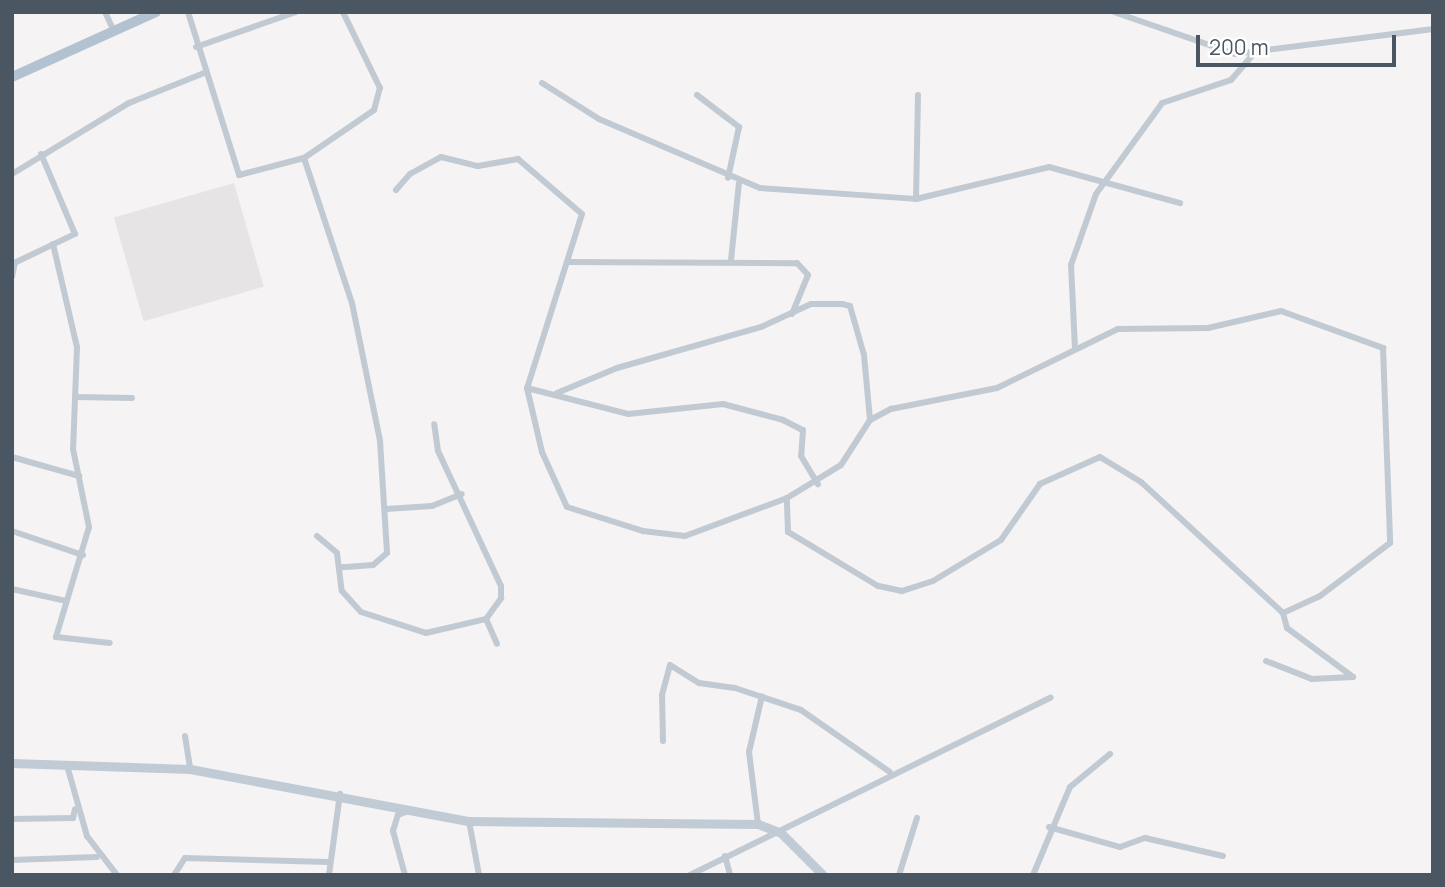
<!DOCTYPE html>
<style>
body{margin:0}
#map{position:relative;width:1445px;height:887px;overflow:hidden;background:#f5f3f3;font-family:Manrope,sans-serif}
div>[style]{position:absolute}
.education>*{inset:0;background:#e6e4e5;transform-origin:0 0}
.street>*{height:6px;margin:-3px;padding:0 3px;transform-origin:3px;border-radius:3px;background:#c1cad2}
.secondary>*{height:9px;margin:-4.5px;padding:0 4.5px;transform-origin:4.5px;border-radius:4.5px;background:#c1cbd6}
.primary>*{height:10px;margin:-5px;padding:0 5px;transform-origin:5px;border-radius:5px;background:#b3c2d1}
span{translate:-50% -50%;white-space:nowrap;text-align:center;line-height:1.15;-webkit-text-stroke:7px #fff;paint-order:stroke}
.frame{position:absolute;inset:0;border:14px solid #4a5661;pointer-events:none}
.scale{position:absolute;left:1196px;top:35px;width:200px;height:32px;box-sizing:border-box;border:4px solid #4a5661;border-top:0;padding-left:9px;font-size:21px;line-height:24px;white-space:nowrap;color:#4a5661;-webkit-text-stroke:5px #fff;paint-order:stroke}
</style>
<div id="map">
<div class="education">
<i style="left:234px;top:183px;width:108px;height:125px;rotate:74deg"></i>
</div>
<div class="street">
<i style="left:105px;top:12px;width:21px;rotate:65deg"></i>
<i style="left:188px;top:12px;width:171px;rotate:72.6deg"></i>
<i style="left:239px;top:175px;width:67px;rotate:-14.7deg"></i>
<i style="left:304px;top:158px;width:85px;rotate:-34.4deg"></i>
<i style="left:374px;top:110px;width:23px;rotate:-75deg"></i>
<i style="left:380px;top:88px;width:85px;rotate:-116deg"></i>
<i style="left:1114px;top:12px;width:128px;rotate:19.1deg"></i>
<i style="left:1235px;top:54px;width:200px;rotate:-7.2deg"></i>
<i style="left:196px;top:47px;width:106px;rotate:-19.3deg"></i>
<i style="left:542px;top:83px;width:67px;rotate:32.3deg"></i>
<i style="left:599px;top:119px;width:175px;rotate:23.2deg"></i>
<i style="left:760px;top:188px;width:156px;rotate:4deg"></i>
<i style="left:916px;top:199px;width:137px;rotate:-13.5deg"></i>
<i style="left:1049px;top:167px;width:136px;rotate:15.4deg"></i>
<i style="left:697px;top:95px;width:53px;rotate:37.3deg"></i>
<i style="left:739px;top:127px;width:52px;rotate:102.2deg"></i>
<i style="left:304px;top:158px;width:153px;rotate:71.7deg"></i>
<i style="left:352px;top:303px;width:141px;rotate:78.5deg"></i>
<i style="left:380px;top:441px;width:112px;rotate:86.4deg"></i>
<i style="left:387px;top:553px;width:18px;rotate:139deg"></i>
<i style="left:373px;top:565px;width:31px;rotate:176deg"></i>
<i style="left:12px;top:174px;width:137px;rotate:-31.3deg"></i>
<i style="left:129px;top:103px;width:81px;rotate:-21.8deg"></i>
<i style="left:396px;top:190px;width:21px;rotate:-49deg"></i>
<i style="left:410px;top:174px;width:35px;rotate:-29deg"></i>
<i style="left:441px;top:157px;width:38px;rotate:14deg"></i>
<i style="left:478px;top:166px;width:41px;rotate:-9.9deg"></i>
<i style="left:518px;top:159px;width:84px;rotate:40.7deg"></i>
<i style="left:582px;top:214px;width:182px;rotate:107.5deg"></i>
<i style="left:527px;top:388px;width:66px;rotate:76.8deg"></i>
<i style="left:542px;top:452px;width:60px;rotate:65.6deg"></i>
<i style="left:567px;top:507px;width:80px;rotate:17.5deg"></i>
<i style="left:643px;top:531px;width:42px;rotate:6.8deg"></i>
<i style="left:685px;top:536px;width:109px;rotate:-20.4deg"></i>
<i style="left:916px;top:199px;width:104px;rotate:-88.9deg"></i>
<i style="left:53px;top:244px;width:106px;rotate:76.9deg"></i>
<i style="left:77px;top:347px;width:102px;rotate:92.2deg"></i>
<i style="left:73px;top:449px;width:80px;rotate:78.4deg"></i>
<i style="left:89px;top:527px;width:115px;rotate:106.7deg"></i>
<i style="left:56px;top:637px;width:54px;rotate:6.3deg"></i>
<i style="left:731px;top:260px;width:77px;rotate:-84.1deg"></i>
<i style="left:568px;top:262px;width:229px;rotate:0.3deg"></i>
<i style="left:797px;top:263px;width:16px;rotate:47deg"></i>
<i style="left:808px;top:275px;width:42px;rotate:112.3deg"></i>
<i style="left:12px;top:264px;width:70px;rotate:-25.5deg"></i>
<i style="left:75px;top:234px;width:87px;rotate:-113deg"></i>
<i style="left:12px;top:277px;width:15px;rotate:-79deg"></i>
<i style="left:1281px;top:311px;width:109px;rotate:19.9deg"></i>
<i style="left:1383px;top:348px;width:195px;rotate:87.9deg"></i>
<i style="left:1390px;top:543px;width:88px;rotate:142.9deg"></i>
<i style="left:1320px;top:596px;width:41px;rotate:155.3deg"></i>
<i style="left:1283px;top:613px;width:193px;rotate:-137.3deg"></i>
<i style="left:1141px;top:482px;width:48px;rotate:-148.6deg"></i>
<i style="left:1100px;top:457px;width:66px;rotate:155.8deg"></i>
<i style="left:1040px;top:484px;width:68px;rotate:124.9deg"></i>
<i style="left:1001px;top:540px;width:79px;rotate:148.9deg"></i>
<i style="left:933px;top:581px;width:33px;rotate:162deg"></i>
<i style="left:902px;top:591px;width:25px;rotate:-168deg"></i>
<i style="left:878px;top:586px;width:105px;rotate:-149deg"></i>
<i style="left:788px;top:532px;width:34px;rotate:-92deg"></i>
<i style="left:787px;top:498px;width:63px;rotate:-31.4deg"></i>
<i style="left:841px;top:465px;width:54px;rotate:-57.2deg"></i>
<i style="left:870px;top:420px;width:24px;rotate:-28deg"></i>
<i style="left:891px;top:409px;width:108px;rotate:-11.2deg"></i>
<i style="left:997px;top:388px;width:135px;rotate:-26deg"></i>
<i style="left:1118px;top:329px;width:90px;rotate:-0.6deg"></i>
<i style="left:1208px;top:328px;width:75px;rotate:-13.1deg"></i>
<i style="left:1075px;top:349px;width:84px;rotate:-92.7deg"></i>
<i style="left:1071px;top:265px;width:75px;rotate:-70.6deg"></i>
<i style="left:1096px;top:194px;width:112px;rotate:-54deg"></i>
<i style="left:1162px;top:103px;width:73px;rotate:-18.4deg"></i>
<i style="left:1231px;top:80px;width:35px;rotate:-49deg"></i>
<i style="left:527px;top:388px;width:104px;rotate:14.4deg"></i>
<i style="left:628px;top:414px;width:96px;rotate:-6deg"></i>
<i style="left:723px;top:404px;width:62px;rotate:14.9deg"></i>
<i style="left:783px;top:420px;width:22px;rotate:27deg"></i>
<i style="left:803px;top:430px;width:26px;rotate:94deg"></i>
<i style="left:801px;top:456px;width:33px;rotate:59deg"></i>
<i style="left:557px;top:393px;width:65px;rotate:-22.6deg"></i>
<i style="left:617px;top:368px;width:150px;rotate:-15.9deg"></i>
<i style="left:761px;top:327px;width:55px;rotate:-24.7deg"></i>
<i style="left:811px;top:304px;width:31px"></i>
<i style="left:842px;top:304px;width:8px;rotate:14deg"></i>
<i style="left:850px;top:306px;width:51px;rotate:74.1deg"></i>
<i style="left:864px;top:355px;width:65px;rotate:84.7deg"></i>
<i style="left:75px;top:397px;width:57px;rotate:1deg"></i>
<i style="left:12px;top:457px;width:70px;rotate:15.8deg"></i>
<i style="left:386px;top:509px;width:46px;rotate:-3.7deg"></i>
<i style="left:432px;top:506px;width:32px;rotate:-22deg"></i>
<i style="left:12px;top:531px;width:75px;rotate:18.7deg"></i>
<i style="left:317px;top:536px;width:26px;rotate:40deg"></i>
<i style="left:337px;top:553px;width:38px;rotate:83deg"></i>
<i style="left:342px;top:591px;width:28px;rotate:48deg"></i>
<i style="left:361px;top:612px;width:68px;rotate:17.9deg"></i>
<i style="left:426px;top:633px;width:62px;rotate:-13.1deg"></i>
<i style="left:486px;top:619px;width:26px;rotate:-54deg"></i>
<i style="left:501px;top:598px;width:12px;rotate:-90deg"></i>
<i style="left:501px;top:586px;width:149px;rotate:-115deg"></i>
<i style="left:438px;top:451px;width:27px;rotate:-98deg"></i>
<i style="left:12px;top:589px;width:55px;rotate:12.5deg"></i>
<i style="left:486px;top:619px;width:27px;rotate:66deg"></i>
<i style="left:1266px;top:661px;width:49px;rotate:21.4deg"></i>
<i style="left:1312px;top:679px;width:41px;rotate:-2.8deg"></i>
<i style="left:1353px;top:677px;width:82px;rotate:-143.4deg"></i>
<i style="left:1287px;top:628px;width:16px;rotate:-105deg"></i>
<i style="left:185px;top:736px;width:33px;rotate:81deg"></i>
<i style="left:663px;top:741px;width:46px;rotate:-91.2deg"></i>
<i style="left:662px;top:695px;width:31px;rotate:-75deg"></i>
<i style="left:670px;top:665px;width:34px;rotate:32deg"></i>
<i style="left:699px;top:683px;width:36px;rotate:8deg"></i>
<i style="left:735px;top:688px;width:70px;rotate:18.4deg"></i>
<i style="left:801px;top:710px;width:108px;rotate:34.9deg"></i>
<i style="left:68px;top:769px;width:70px;rotate:74.2deg"></i>
<i style="left:87px;top:836px;width:49px;rotate:52.4deg"></i>
<i style="left:12px;top:819px;width:61px;rotate:-0.9deg"></i>
<i style="left:73px;top:818px;width:9px;rotate:-77deg"></i>
<i style="left:469px;top:821px;width:55px;rotate:79.5deg"></i>
<i style="left:758px;top:824px;width:73px;rotate:-97.1deg"></i>
<i style="left:749px;top:752px;width:57px;rotate:-76.9deg"></i>
<i style="left:1049px;top:827px;width:74px;rotate:15.7deg"></i>
<i style="left:1120px;top:847px;width:27px;rotate:-20deg"></i>
<i style="left:1145px;top:838px;width:80px;rotate:13deg"></i>
<i style="left:725px;top:856px;width:20px;rotate:75deg"></i>
<i style="left:12px;top:860px;width:85px;rotate:-2deg"></i>
<i style="left:174px;top:875px;width:20px;rotate:-57deg"></i>
<i style="left:185px;top:858px;width:143px;rotate:1.6deg"></i>
<i style="left:329px;top:875px;width:82px;rotate:-82.3deg"></i>
<i style="left:405px;top:875px;width:46px;rotate:-105.3deg"></i>
<i style="left:393px;top:831px;width:17px;rotate:-73deg"></i>
<i style="left:398px;top:815px;width:11px;rotate:-22deg"></i>
<i style="left:690px;top:875px;width:402px;rotate:-26.2deg"></i>
<i style="left:899px;top:875px;width:60px;rotate:-72.5deg"></i>
<i style="left:1033px;top:875px;width:95px;rotate:-67.2deg"></i>
<i style="left:1070px;top:787px;width:52px;rotate:-39.5deg"></i>
</div>
<div class="secondary">
<i style="left:12px;top:763px;width:178px;rotate:1.9deg"></i>
<i style="left:190px;top:769px;width:284px;rotate:10.6deg"></i>
<i style="left:469px;top:821px;width:289px;rotate:0.6deg"></i>
<i style="left:758px;top:824px;width:25px;rotate:21deg"></i>
<i style="left:781px;top:833px;width:59px;rotate:45deg"></i>
</div>
<div class="primary">
<i style="left:12px;top:77px;width:158px;rotate:-24.3deg"></i>
</div>
<div class="frame"></div>
<div class="scale">200 m</div>
</div>
